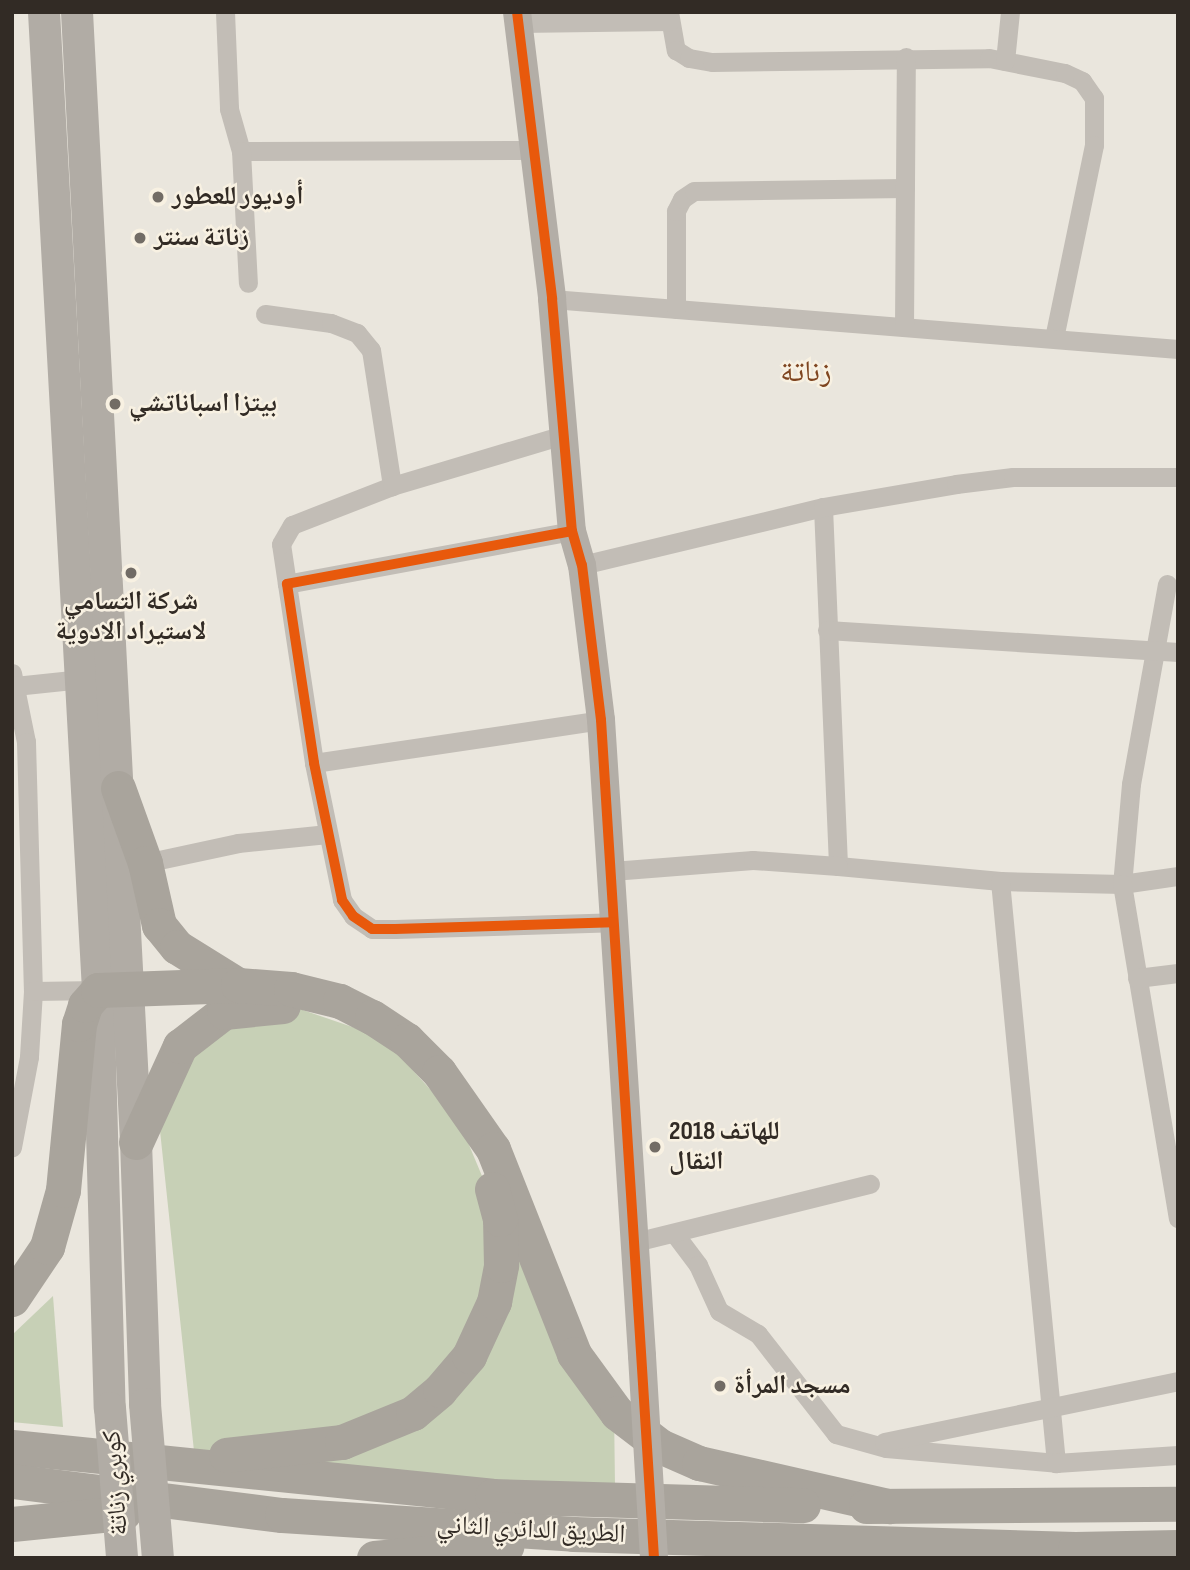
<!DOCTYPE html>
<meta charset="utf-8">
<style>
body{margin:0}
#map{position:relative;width:1190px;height:1570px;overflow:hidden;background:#eae6dd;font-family:"Sofia Sans Condensed","Noto Naskh Arabic",sans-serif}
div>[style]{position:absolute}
.green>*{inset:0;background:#c7d0b6}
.street>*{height:19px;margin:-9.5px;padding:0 9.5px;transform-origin:9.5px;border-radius:9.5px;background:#c2bdb6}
.secondary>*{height:28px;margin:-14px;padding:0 14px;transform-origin:14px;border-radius:14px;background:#b3aea7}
.primary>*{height:32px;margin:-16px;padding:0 16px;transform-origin:16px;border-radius:16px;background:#b1aca5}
.highway>*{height:35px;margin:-17.5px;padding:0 17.5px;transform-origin:17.5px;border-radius:17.5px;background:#a9a49c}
.secondary-bridge>*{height:28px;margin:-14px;padding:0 14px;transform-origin:14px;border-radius:14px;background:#b3aea7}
.primary-bridge>*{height:32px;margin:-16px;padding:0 16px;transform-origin:16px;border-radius:16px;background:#b1aca5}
.cycleway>*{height:10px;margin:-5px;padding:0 5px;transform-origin:5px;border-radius:5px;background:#e8590c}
.dots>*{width:19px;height:19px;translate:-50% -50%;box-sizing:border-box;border:4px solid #f8f1e2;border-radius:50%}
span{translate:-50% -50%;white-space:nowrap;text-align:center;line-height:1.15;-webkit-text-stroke:5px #f8f1e2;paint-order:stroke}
.poi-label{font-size:26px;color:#322b25;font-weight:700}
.left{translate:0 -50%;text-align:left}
.street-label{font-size:26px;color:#322b25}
.quarter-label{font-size:30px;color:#7f4520}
.frame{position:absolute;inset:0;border:14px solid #322b25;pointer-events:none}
</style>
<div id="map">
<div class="green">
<i style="clip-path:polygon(294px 1007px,367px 1032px,398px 1054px,459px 1121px,500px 1219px,614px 1409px,615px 1486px,606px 1501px,194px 1451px,156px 1093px,180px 1046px)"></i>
<i style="clip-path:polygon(53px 1296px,63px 1427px,12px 1422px,12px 1335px)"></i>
</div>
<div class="street">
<i style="left:225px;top:12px;width:97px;rotate:87.6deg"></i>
<i style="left:229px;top:109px;width:44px;rotate:74.1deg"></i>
<i style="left:241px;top:151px;width:289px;rotate:-0.2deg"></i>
<i style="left:669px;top:12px;width:39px;rotate:80deg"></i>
<i style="left:676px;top:50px;width:15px;rotate:32deg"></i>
<i style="left:689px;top:58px;width:23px;rotate:10deg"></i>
<i style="left:712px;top:62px;width:277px;rotate:-0.8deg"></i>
<i style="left:989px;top:58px;width:77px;rotate:11.2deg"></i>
<i style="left:1065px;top:73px;width:19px;rotate:25deg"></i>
<i style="left:1082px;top:81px;width:21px;rotate:55deg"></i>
<i style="left:1094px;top:98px;width:47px;rotate:90deg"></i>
<i style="left:1094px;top:145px;width:197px;rotate:101.7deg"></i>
<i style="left:518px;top:23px;width:152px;rotate:-0.8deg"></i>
<i style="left:1005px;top:61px;width:49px;rotate:-84.2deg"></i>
<i style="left:241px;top:151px;width:132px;rotate:87deg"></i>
<i style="left:552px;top:299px;width:628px;rotate:4.57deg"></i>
<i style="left:676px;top:309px;width:98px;rotate:-90deg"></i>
<i style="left:676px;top:211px;width:13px;rotate:-63deg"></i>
<i style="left:682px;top:199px;width:14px;rotate:-34deg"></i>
<i style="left:694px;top:191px;width:211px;rotate:-0.8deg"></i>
<i style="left:265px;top:314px;width:67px;rotate:7.8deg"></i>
<i style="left:331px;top:323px;width:28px;rotate:21deg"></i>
<i style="left:357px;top:333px;width:22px;rotate:51deg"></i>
<i style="left:371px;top:350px;width:138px;rotate:81.2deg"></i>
<i style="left:904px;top:327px;width:270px;rotate:-89.6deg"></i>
<i style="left:823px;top:507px;width:359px;rotate:87.6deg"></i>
<i style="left:838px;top:866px;width:163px;rotate:5.3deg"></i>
<i style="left:1000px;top:881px;width:122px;rotate:1.4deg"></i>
<i style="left:1122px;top:884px;width:57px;rotate:-8.1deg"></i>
<i style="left:572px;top:531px;width:290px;rotate:169.5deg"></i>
<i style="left:287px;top:584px;width:181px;rotate:81.4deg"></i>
<i style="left:314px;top:763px;width:140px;rotate:78.4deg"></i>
<i style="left:342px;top:900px;width:19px;rotate:55deg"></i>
<i style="left:353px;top:916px;width:23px;rotate:34deg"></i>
<i style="left:372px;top:929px;width:23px"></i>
<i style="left:395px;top:929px;width:218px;rotate:-1.8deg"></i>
<i style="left:582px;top:565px;width:248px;rotate:-13.5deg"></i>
<i style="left:823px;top:507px;width:135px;rotate:-9.8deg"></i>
<i style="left:956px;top:484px;width:57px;rotate:-7deg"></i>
<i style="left:1013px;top:477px;width:165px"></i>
<i style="left:287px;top:584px;width:40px;rotate:-98.5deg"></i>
<i style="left:281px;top:544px;width:22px;rotate:-60deg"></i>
<i style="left:292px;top:525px;width:107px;rotate:-21.3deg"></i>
<i style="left:392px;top:486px;width:182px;rotate:-16.6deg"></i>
<i style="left:1167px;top:584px;width:203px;rotate:100.2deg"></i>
<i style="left:1131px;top:784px;width:100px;rotate:95.1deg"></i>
<i style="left:1122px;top:884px;width:339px;rotate:80.5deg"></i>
<i style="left:827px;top:630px;width:352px;rotate:3.6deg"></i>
<i style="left:12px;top:673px;width:70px;rotate:78.5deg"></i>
<i style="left:26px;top:742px;width:249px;rotate:88.4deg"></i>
<i style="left:33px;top:991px;width:66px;rotate:93.5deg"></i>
<i style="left:29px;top:1057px;width:92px;rotate:100.7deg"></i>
<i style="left:15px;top:686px;width:67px;rotate:-6deg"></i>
<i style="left:314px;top:763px;width:290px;rotate:-8.5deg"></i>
<i style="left:145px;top:863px;width:95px;rotate:-12.1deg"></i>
<i style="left:238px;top:843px;width:90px;rotate:-5.7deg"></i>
<i style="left:612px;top:871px;width:141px;rotate:-4.5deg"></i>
<i style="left:753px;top:860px;width:85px;rotate:4deg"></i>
<i style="left:1000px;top:881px;width:585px;rotate:84.5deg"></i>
<i style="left:1137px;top:978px;width:41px;rotate:-7deg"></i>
<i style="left:33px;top:991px;width:65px;rotate:-0.9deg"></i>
<i style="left:674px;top:1233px;width:40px;rotate:53deg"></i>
<i style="left:698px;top:1265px;width:51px;rotate:65.5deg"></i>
<i style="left:719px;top:1311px;width:45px;rotate:30.5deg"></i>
<i style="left:758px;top:1334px;width:127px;rotate:52deg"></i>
<i style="left:836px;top:1434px;width:52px;rotate:15.6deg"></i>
<i style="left:886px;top:1448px;width:171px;rotate:5deg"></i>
<i style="left:1056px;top:1463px;width:122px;rotate:-3.8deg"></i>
<i style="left:635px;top:1242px;width:242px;rotate:-13.9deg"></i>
<i style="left:884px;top:1442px;width:300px;rotate:-11.7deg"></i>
</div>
<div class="secondary">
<i style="left:517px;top:12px;width:289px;rotate:83deg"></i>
<i style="left:552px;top:299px;width:233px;rotate:85.1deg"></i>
<i style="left:572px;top:531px;width:35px;rotate:74deg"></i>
<i style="left:582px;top:565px;width:156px;rotate:83deg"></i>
<i style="left:601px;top:720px;width:637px;rotate:86.31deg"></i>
</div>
<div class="primary">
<i style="left:44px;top:12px;width:979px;rotate:86.84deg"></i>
<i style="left:98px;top:990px;width:418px;rotate:88.4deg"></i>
<i style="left:77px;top:12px;width:1132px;rotate:87.01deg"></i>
<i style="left:136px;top:1142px;width:262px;rotate:88deg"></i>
</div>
<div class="highway">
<i style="left:118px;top:788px;width:80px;rotate:70.2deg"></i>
<i style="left:145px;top:863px;width:64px;rotate:77.3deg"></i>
<i style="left:159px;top:925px;width:28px;rotate:51deg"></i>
<i style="left:177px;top:947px;width:72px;rotate:31.9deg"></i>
<i style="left:136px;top:1142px;width:106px;rotate:-65.4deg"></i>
<i style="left:180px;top:1046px;width:56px;rotate:-37.7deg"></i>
<i style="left:224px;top:1012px;width:59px;rotate:-5.8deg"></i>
<i style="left:12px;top:1299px;width:63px;rotate:-56.1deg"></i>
<i style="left:47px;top:1247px;width:59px;rotate:-74.3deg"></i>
<i style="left:63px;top:1190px;width:167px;rotate:-84.5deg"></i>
<i style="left:79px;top:1024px;width:20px;rotate:-72deg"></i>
<i style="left:85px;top:1005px;width:20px;rotate:-49deg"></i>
<i style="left:98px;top:990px;width:140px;rotate:-2deg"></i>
<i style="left:238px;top:985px;width:53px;rotate:4.3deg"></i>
<i style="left:291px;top:989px;width:50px;rotate:13.8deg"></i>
<i style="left:340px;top:1001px;width:36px;rotate:27deg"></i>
<i style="left:372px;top:1017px;width:42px;rotate:33.3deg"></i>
<i style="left:407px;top:1040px;width:45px;rotate:45deg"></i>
<i style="left:439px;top:1072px;width:94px;rotate:55deg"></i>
<i style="left:493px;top:1149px;width:220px;rotate:68.4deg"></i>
<i style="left:574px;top:1354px;width:73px;rotate:53.9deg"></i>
<i style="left:617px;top:1413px;width:54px;rotate:37.5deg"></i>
<i style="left:660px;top:1446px;width:43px;rotate:23.6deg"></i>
<i style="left:699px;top:1463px;width:195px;rotate:12.8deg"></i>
<i style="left:12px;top:1447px;width:482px;rotate:5.8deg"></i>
<i style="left:492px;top:1496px;width:311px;rotate:1.7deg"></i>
<i style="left:226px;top:1455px;width:117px;rotate:-6.4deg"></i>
<i style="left:342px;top:1442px;width:77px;rotate:-22.2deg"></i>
<i style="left:413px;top:1413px;width:35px;rotate:-40deg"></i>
<i style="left:440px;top:1390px;width:45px;rotate:-49.5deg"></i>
<i style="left:469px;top:1356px;width:60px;rotate:-65.2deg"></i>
<i style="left:494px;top:1302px;width:38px;rotate:-79deg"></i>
<i style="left:501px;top:1265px;width:46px;rotate:-91.2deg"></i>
<i style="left:500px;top:1219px;width:31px;rotate:-105deg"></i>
<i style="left:12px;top:1481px;width:272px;rotate:7.2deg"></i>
<i style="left:282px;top:1515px;width:292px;rotate:3.7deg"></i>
<i style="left:573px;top:1534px;width:502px;rotate:1.71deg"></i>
<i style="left:1075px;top:1549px;width:103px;rotate:-1.1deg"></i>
<i style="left:866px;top:1506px;width:312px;rotate:-0.4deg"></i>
<i style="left:12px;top:1524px;width:112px;rotate:-5.7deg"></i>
<i style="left:374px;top:1558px;width:133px;rotate:-5.2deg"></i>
</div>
<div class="secondary-bridge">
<i style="left:642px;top:1356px;width:202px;rotate:86.6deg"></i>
</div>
<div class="primary-bridge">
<i style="left:145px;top:1404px;width:155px;rotate:85.2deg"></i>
<i style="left:110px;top:1408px;width:150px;rotate:85.4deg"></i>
</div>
<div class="cycleway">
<i style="left:517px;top:12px;width:289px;rotate:83deg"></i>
<i style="left:552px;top:299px;width:233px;rotate:85.1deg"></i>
<i style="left:572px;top:531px;width:35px;rotate:74deg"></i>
<i style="left:582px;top:565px;width:156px;rotate:83deg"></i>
<i style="left:601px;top:720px;width:840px;rotate:86.38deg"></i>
<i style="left:572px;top:531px;width:290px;rotate:169.5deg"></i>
<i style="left:287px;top:584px;width:181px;rotate:81.4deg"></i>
<i style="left:314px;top:763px;width:140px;rotate:78.4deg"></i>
<i style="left:342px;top:900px;width:19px;rotate:55deg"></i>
<i style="left:353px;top:916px;width:23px;rotate:34deg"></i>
<i style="left:372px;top:929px;width:23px"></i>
<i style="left:395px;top:929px;width:218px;rotate:-1.8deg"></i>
</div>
<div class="dots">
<i style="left:158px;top:197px;background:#726c65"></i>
<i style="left:140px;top:238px;background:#726c65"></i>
<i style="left:115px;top:404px;background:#726c65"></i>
<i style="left:131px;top:573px;background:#726c65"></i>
<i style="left:655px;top:1147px;background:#726c65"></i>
<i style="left:720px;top:1386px;background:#726c65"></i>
</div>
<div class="poi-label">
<span class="left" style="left:172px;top:197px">أوديور للعطور</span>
<span class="left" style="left:154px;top:238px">زناتة سنتر</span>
<span class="left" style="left:129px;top:404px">بيتزا اسباناتشي</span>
<span style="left:131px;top:617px">شركة التسامي<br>لاستيراد الادوية</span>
<span class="left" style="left:669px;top:1147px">2018 للهاتف<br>النقال</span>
<span class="left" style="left:734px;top:1386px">مسجد المرأة</span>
</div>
<div class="street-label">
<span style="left:116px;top:1483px;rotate:-94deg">كوبري زناتة</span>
<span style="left:531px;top:1530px;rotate:3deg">الطريق الدائري الثاني</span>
</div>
<div class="quarter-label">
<span style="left:806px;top:372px">زناتة</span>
</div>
<div class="frame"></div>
</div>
